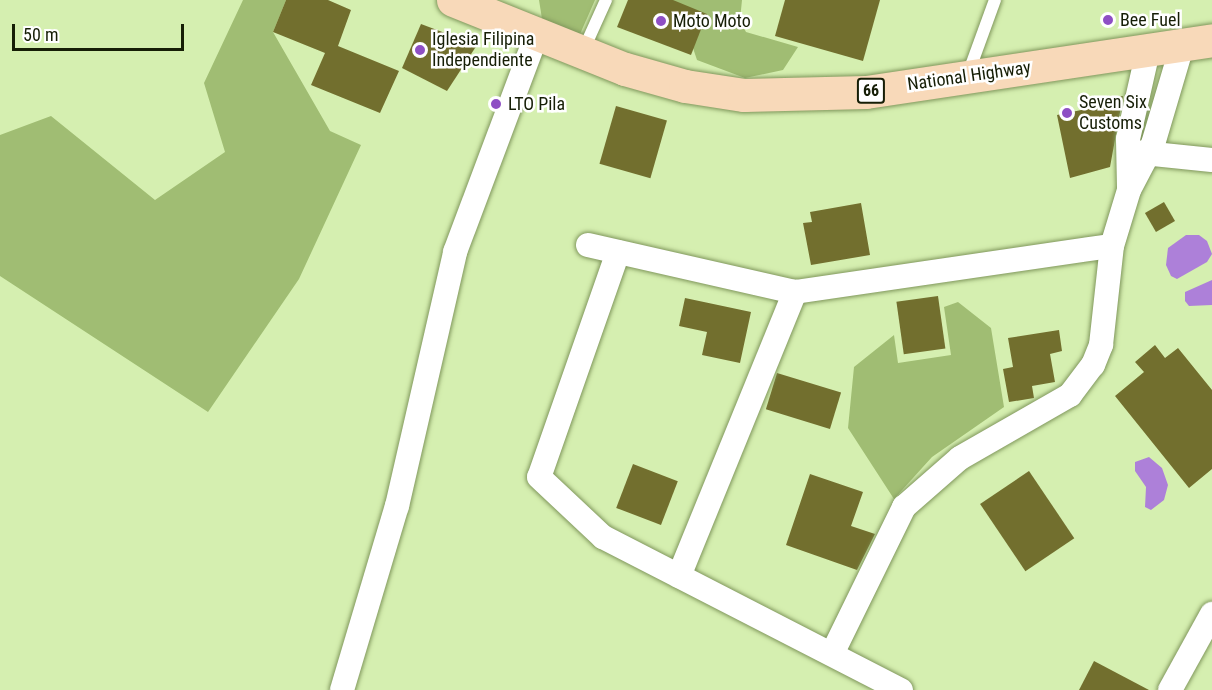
<!DOCTYPE html>
<style>
body{margin:0}
#map{position:relative;width:1212px;height:690px;overflow:hidden;background:#d5efb0;font-family:"Roboto Condensed",sans-serif}
div>[style]{position:absolute}
.green>*{inset:0;background:#a0bd73}
.water>*{inset:0;background:#ad80d9}
.building>*{inset:0;background:#726f2e;transform-origin:0 0}
.roads{filter:drop-shadow(0 0 2px #80975c) drop-shadow(0 0 2px #80975c)}
.lane>*{height:12px;margin:-6px;padding:0 6px;transform-origin:6px;border-radius:6px;background:#fff}
.street>*{height:24px;margin:-12px;padding:0 12px;transform-origin:12px;border-radius:12px;background:#fff}
.primary>*{height:33px;margin:-16.5px;padding:0 16.5px;transform-origin:16.5px;border-radius:16.5px;background:#f8d9b9}
.dots>*{width:16px;height:16px;translate:-50% -50%;box-sizing:border-box;border:3px solid #fff;border-radius:50%}
span{translate:-50% -50%;white-space:nowrap;text-align:center;line-height:1.15;-webkit-text-stroke:5px #fff;paint-order:stroke}
.shield-label span{padding:2px 4px;background:#fff;border:2px solid;border-radius:4px;-webkit-text-stroke-width:0}
.shield-label{font-size:16px;color:#161e06;font-weight:700}
.poi-label{font-size:18px;color:#161e06}
.left{translate:0 -50%;text-align:left}
.street-label{font-size:18px;color:#161e06}
.scale{position:absolute;left:12px;top:24px;width:172px;height:27px;box-sizing:border-box;border:3px solid #161e06;border-top:0;padding-left:8px;font-size:18px;line-height:21px;white-space:nowrap;color:#161e06;-webkit-text-stroke:4px #fff;paint-order:stroke}
</style>
<div id="map">
<div class="green">
<i style="clip-path:polygon(243px 0,286px 0,273px 32px,330px 131px,361px 145px,299px 279px,208px 412px,0 276px,0 135px,51px 116px,155px 200px,225px 152px,204px 83px)"></i>
<i style="clip-path:polygon(539px 0,595px 0,577px 41px,543px 25px)"></i>
<i style="clip-path:polygon(659px 0,742px 0,740px 20px,746px 32px,798px 47px,783px 70px,745px 78px,697px 60px,684px 21px)"></i>
<i style="clip-path:polygon(958px 302px,991px 328px,1004px 407px,932px 457px,894px 499px,848px 428px,854px 367px,894px 335px,898px 363px,951px 355px,944px 307px)"></i>
</div>
<div class="water">
<i style="clip-path:polygon(1186px 235px,1199px 235px,1207px 241px,1212px 254px,1207px 262px,1177px 279px,1171px 276px,1166px 265px,1168px 248px)"></i>
<i style="clip-path:polygon(1212px 280px,1212px 305px,1189px 306px,1185px 301px,1185px 292px)"></i>
<i style="clip-path:polygon(1149px 457px,1162px 468px,1168px 485px,1164px 500px,1151px 510px,1145px 507px,1146px 487px,1135px 471px,1135px 462px)"></i>
</div>
<div class="building">
<i style="clip-path:polygon(286px 0,328px 0,351px 10px,338px 46px,399px 71px,380px 113px,311px 85px,325px 53px,273px 32px)"></i>
<i style="clip-path:polygon(628px 0,673px 0,707px 14px,691px 55px,617px 27px)"></i>
<i style="clip-path:polygon(785px 0,880px 0,863px 61px,775px 36px)"></i>
<i style="clip-path:polygon(421px 24px,477px 45px,447px 91px,402px 68px)"></i>
<i style="clip-path:polygon(1123px 96px,1110px 167px,1070px 178px,1057px 115px,1091px 108px,1089px 100px)"></i>
<i style="left:616px;top:106px;width:53px;height:60px;rotate:16deg"></i>
<i style="left:1164px;top:202px;width:22px;height:22px;rotate:60deg"></i>
<i style="clip-path:polygon(861px 203px,870px 255px,811px 265px,803px 223px,812px 222px,810px 212px)"></i>
<i style="left:938px;top:296px;width:53px;height:42px;rotate:82deg"></i>
<i style="clip-path:polygon(685px 298px,751px 312px,740px 363px,702px 355px,707px 332px,679px 326px)"></i>
<i style="clip-path:polygon(1059px 330px,1062px 351px,1050px 354px,1055px 382px,1032px 386px,1034px 398px,1009px 402px,1003px 369px,1013px 367px,1008px 338px)"></i>
<i style="clip-path:polygon(1155px 345px,1165px 358px,1178px 348px,1212px 390px,1212px 469px,1189px 488px,1115px 396px,1144px 372px,1135px 362px)"></i>
<i style="left:777px;top:373px;width:67px;height:38px;rotate:17deg"></i>
<i style="left:633px;top:464px;width:48px;height:47px;rotate:21deg"></i>
<i style="left:1029px;top:471px;width:81px;height:59px;rotate:56deg"></i>
<i style="clip-path:polygon(810px 474px,863px 492px,851px 526px,875px 534px,857px 570px,786px 545px)"></i>
<i style="clip-path:polygon(1094px 661px,1149px 690px,1079px 690px)"></i>
</div>
<div class="roads">
<div class="lane">
<i style="left:583px;top:51px;width:56px;rotate:-65.7deg"></i>
<i style="left:968px;top:74px;width:79px;rotate:-70deg"></i>
</div>
<div class="street">
<i style="left:1134px;top:152px;width:78px;rotate:5.9deg"></i>
<i style="left:1129px;top:187px;width:48px;rotate:-91.2deg"></i>
<i style="left:1128px;top:139px;width:90px;rotate:-77.2deg"></i>
<i style="left:588px;top:245px;width:212px;rotate:12.8deg"></i>
<i style="left:795px;top:292px;width:320px;rotate:-8.3deg"></i>
<i style="left:618px;top:252px;width:238px;rotate:109.3deg"></i>
<i style="left:539px;top:477px;width:88px;rotate:43.2deg"></i>
<i style="left:603px;top:537px;width:335px;rotate:27.2deg"></i>
<i style="left:679px;top:576px;width:307px;rotate:-67.8deg"></i>
<i style="left:832px;top:654px;width:164px;rotate:-63.9deg"></i>
<i style="left:904px;top:507px;width:74px;rotate:-41.2deg"></i>
<i style="left:960px;top:458px;width:127px;rotate:-29.8deg"></i>
<i style="left:1070px;top:395px;width:38px;rotate:-53deg"></i>
<i style="left:1093px;top:365px;width:22px;rotate:-68deg"></i>
<i style="left:1101px;top:345px;width:100px;rotate:-83.7deg"></i>
<i style="left:1112px;top:246px;width:59px;rotate:-73.1deg"></i>
<i style="left:1129px;top:190px;width:52px;rotate:-62.4deg"></i>
<i style="left:1153px;top:144px;width:102px;rotate:-73.5deg"></i>
<i style="left:342px;top:690px;width:192px;rotate:-73.4deg"></i>
<i style="left:397px;top:506px;width:261px;rotate:-77.1deg"></i>
<i style="left:455px;top:252px;width:230px;rotate:-69.4deg"></i>
<i style="left:1170px;top:690px;width:87px;rotate:-61.1deg"></i>
</div>
<div class="primary">
<i style="left:453px;top:0;width:185px;rotate:21.9deg"></i>
<i style="left:625px;top:69px;width:62px;rotate:15.8deg"></i>
<i style="left:685px;top:86px;width:60px;rotate:8.7deg"></i>
<i style="left:744px;top:95px;width:122px;rotate:-1.4deg"></i>
<i style="left:866px;top:92px;width:350px;rotate:-8.5deg"></i>
</div>
</div>
<div class="dots">
<i style="left:1108px;top:20px;background:#8e4fc4"></i>
<i style="left:661px;top:21px;background:#8e4fc4"></i>
<i style="left:420px;top:50px;background:#8e4fc4"></i>
<i style="left:496px;top:104px;background:#8e4fc4"></i>
<i style="left:1067px;top:113px;background:#8e4fc4"></i>
</div>
<div class="shield-label">
<span style="left:871px;top:91px">66</span>
</div>
<div class="poi-label">
<span class="left" style="left:1120px;top:20px">Bee Fuel</span>
<span class="left" style="left:673px;top:21px">Moto Moto</span>
<span class="left" style="left:432px;top:50px">Iglesia Filipina<br>Independiente</span>
<span class="left" style="left:1079px;top:113px">Seven Six<br>Customs</span>
<span class="left" style="left:508px;top:104px">LTO Pila</span>
</div>
<div class="street-label">
<span style="left:969px;top:76px;rotate:-8deg">National Highway</span>
</div>
<div class="scale">50 m</div>
</div>
